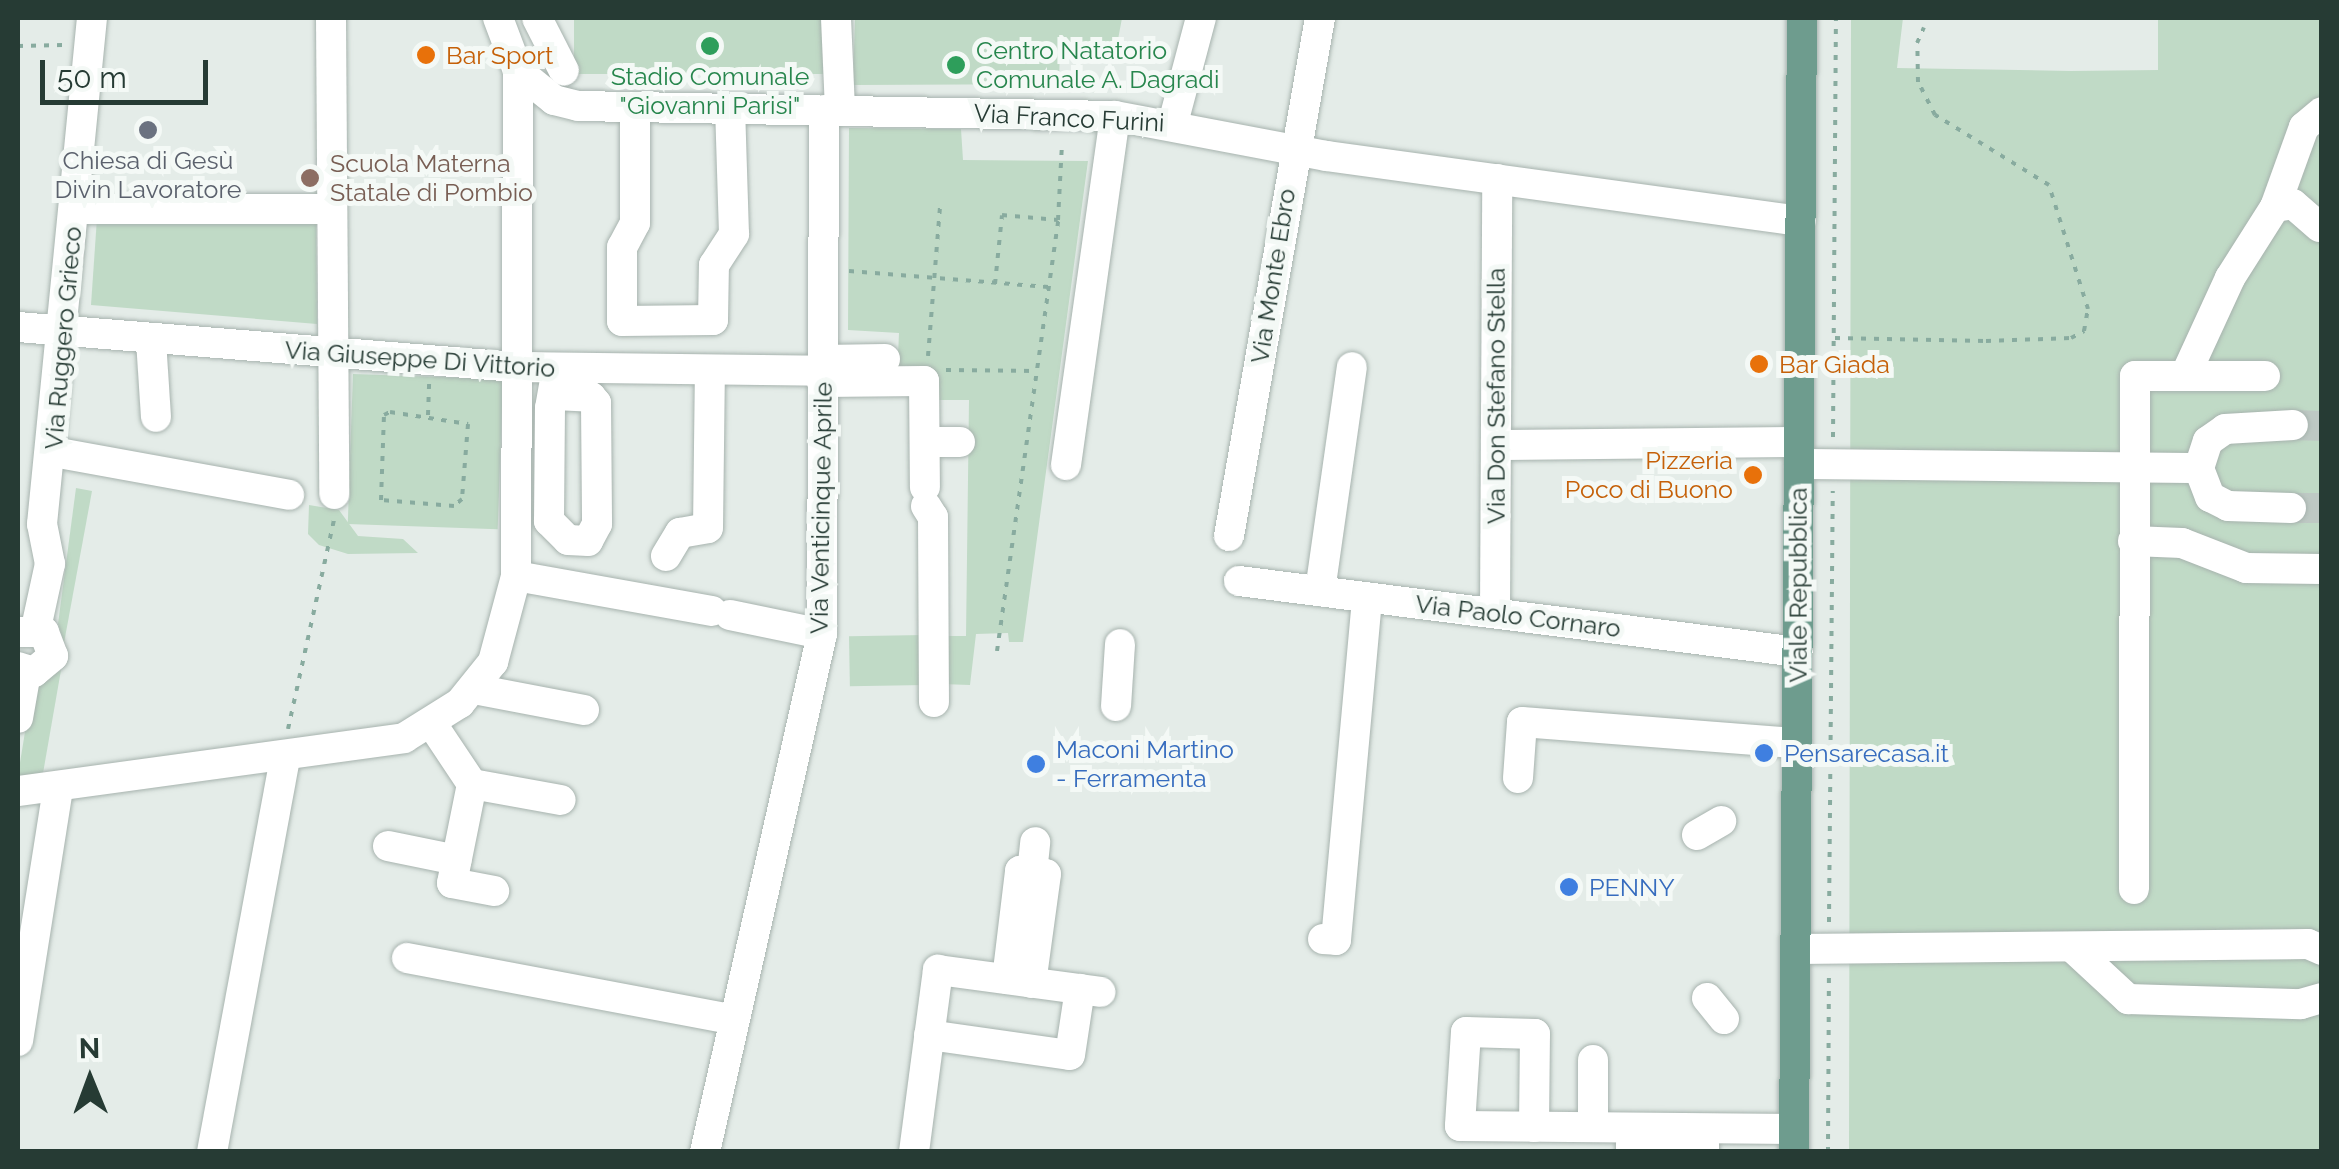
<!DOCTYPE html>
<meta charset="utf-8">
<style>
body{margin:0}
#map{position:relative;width:2339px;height:1169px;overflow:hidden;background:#e4ece8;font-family:Raleway,sans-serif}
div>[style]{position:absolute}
.green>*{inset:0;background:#c0dac6;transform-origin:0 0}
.minor-tunnel>*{height:30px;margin-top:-15px;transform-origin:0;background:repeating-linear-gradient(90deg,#bec9c4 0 30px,transparent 0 45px)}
.path>*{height:4px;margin-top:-2px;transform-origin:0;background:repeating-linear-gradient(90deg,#88ab9f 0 5px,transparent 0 13px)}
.roads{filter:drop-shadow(0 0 2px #a7b3ae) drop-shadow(0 0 2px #a7b3ae)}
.minor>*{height:30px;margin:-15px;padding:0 15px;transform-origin:15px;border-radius:15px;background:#fff}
.major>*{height:30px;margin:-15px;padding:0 15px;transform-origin:15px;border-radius:15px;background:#6e9c8e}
.dots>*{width:28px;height:28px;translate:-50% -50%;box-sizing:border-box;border:5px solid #f4f9f6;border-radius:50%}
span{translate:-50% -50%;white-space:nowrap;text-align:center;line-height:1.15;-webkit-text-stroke:10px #f4f9f6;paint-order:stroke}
.leisure-label{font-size:25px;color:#27864d}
.left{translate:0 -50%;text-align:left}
.food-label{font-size:25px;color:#c56008}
.right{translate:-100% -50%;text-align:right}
.street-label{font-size:25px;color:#263b34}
.worship-label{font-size:25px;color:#5b616d}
.education-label{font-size:25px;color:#785e54}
.shop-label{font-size:25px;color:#366cbe}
.frame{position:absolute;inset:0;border:20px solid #263b34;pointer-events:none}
.north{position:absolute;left:40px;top:1029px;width:100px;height:100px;-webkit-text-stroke:8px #f4f9f6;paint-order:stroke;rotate:359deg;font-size:28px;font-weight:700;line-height:40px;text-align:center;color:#263b34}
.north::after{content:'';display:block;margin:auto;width:35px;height:45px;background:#263b34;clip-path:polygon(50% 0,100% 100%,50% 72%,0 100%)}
.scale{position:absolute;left:40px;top:60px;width:168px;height:45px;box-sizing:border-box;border:5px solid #263b34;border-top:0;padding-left:12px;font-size:30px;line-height:35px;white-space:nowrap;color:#263b34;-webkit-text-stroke:8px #f4f9f6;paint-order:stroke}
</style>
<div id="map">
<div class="green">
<i style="left:574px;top:18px;width:272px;height:56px"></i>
<i style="clip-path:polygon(855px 18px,1122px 18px,1117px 45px,1060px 45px,1059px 84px,853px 85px)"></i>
<i style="clip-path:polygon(1851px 18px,1903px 18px,1897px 68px,2071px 71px,2158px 70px,2158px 18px,2321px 18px,2321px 1151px,1849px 1152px)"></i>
<i style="clip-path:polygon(849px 128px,961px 129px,963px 160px,1088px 161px,1023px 642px,1009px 642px,1008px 633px,976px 634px,970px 685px,941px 684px,942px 636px,966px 636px,969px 400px,937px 400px,897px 378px,899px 333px,848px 330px)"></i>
<i style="clip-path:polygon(97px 218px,316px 219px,317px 324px,91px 305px)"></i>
<i style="left:353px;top:374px;width:150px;height:150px;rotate:2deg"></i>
<i style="clip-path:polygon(76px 488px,92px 491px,64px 643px,58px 624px)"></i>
<i style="clip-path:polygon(309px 505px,339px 510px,358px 536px,403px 539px,418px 553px,348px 554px,319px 545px,308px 534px)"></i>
<i style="left:924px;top:635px;width:50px;height:75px;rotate:89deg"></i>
<i style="clip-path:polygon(61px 670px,42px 779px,18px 775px,32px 689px)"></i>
</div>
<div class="minor-tunnel">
<i style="left:2293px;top:425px;width:29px;rotate:2deg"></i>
<i style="left:2291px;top:508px;width:31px"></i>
</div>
<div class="path">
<i style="left:18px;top:46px;width:45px;rotate:-1.3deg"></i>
<i style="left:849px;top:271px;width:200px;rotate:4.6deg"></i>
<i style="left:995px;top:284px;width:69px;rotate:-84.2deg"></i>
<i style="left:1002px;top:215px;width:56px;rotate:5.1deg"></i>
<i style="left:1835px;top:338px;width:151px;rotate:1.1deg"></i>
<i style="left:1986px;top:341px;width:85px;rotate:-2deg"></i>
<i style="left:2071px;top:338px;width:15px;rotate:-28deg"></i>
<i style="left:2084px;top:331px;width:22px;rotate:-80deg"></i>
<i style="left:2088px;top:309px;width:130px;rotate:-107.5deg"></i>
<i style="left:2049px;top:185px;width:134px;rotate:-148.4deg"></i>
<i style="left:1935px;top:115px;width:37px;rotate:-117deg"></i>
<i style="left:1918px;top:82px;width:39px;rotate:-91deg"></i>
<i style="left:1917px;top:43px;width:17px;rotate:-66deg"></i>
<i style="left:928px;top:356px;width:150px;rotate:-85.4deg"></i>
<i style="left:946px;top:370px;width:90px;rotate:0.6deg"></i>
<i style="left:390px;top:412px;width:79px;rotate:8.7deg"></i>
<i style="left:468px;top:424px;width:75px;rotate:94.6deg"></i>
<i style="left:462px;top:499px;width:11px;rotate:139deg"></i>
<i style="left:454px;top:506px;width:73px;rotate:-175.3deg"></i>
<i style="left:381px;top:500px;width:85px;rotate:-88deg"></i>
<i style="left:384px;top:415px;width:7px;rotate:-27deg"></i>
<i style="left:428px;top:415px;width:31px;rotate:-88deg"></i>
<i style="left:1833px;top:437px;width:419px;rotate:-89.6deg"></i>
<i style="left:997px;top:651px;width:435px;rotate:-81.9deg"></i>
<i style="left:1058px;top:220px;width:77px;rotate:-87deg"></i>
<i style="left:288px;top:729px;width:214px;rotate:-77.6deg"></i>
<i style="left:1829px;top:922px;width:431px;rotate:-89.5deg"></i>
<i style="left:1828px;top:1152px;width:176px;rotate:-89.7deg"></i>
</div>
<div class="roads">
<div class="minor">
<i style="left:331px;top:18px;width:476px;rotate:89.6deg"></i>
<i style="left:498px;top:18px;width:57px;rotate:69.3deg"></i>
<i style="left:518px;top:71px;width:46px;rotate:38.9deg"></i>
<i style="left:554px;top:100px;width:25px;rotate:14deg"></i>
<i style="left:578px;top:106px;width:537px;rotate:1.07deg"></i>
<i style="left:1115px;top:116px;width:215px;rotate:10.7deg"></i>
<i style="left:1326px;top:156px;width:479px;rotate:7.8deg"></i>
<i style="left:537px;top:18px;width:59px;rotate:63deg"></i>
<i style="left:836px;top:18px;width:93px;rotate:87.5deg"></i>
<i style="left:635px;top:108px;width:115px;rotate:90deg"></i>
<i style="left:635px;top:223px;width:27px;rotate:118deg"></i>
<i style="left:622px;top:247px;width:74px;rotate:90deg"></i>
<i style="left:622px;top:321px;width:91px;rotate:-0.6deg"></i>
<i style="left:713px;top:320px;width:55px;rotate:-89deg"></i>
<i style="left:714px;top:265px;width:37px;rotate:-57deg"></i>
<i style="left:734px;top:234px;width:124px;rotate:-91.8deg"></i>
<i style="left:1173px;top:123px;width:109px;rotate:-75.1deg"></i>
<i style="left:2275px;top:207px;width:18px;rotate:-9deg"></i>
<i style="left:2293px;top:204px;width:35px;rotate:41deg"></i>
<i style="left:75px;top:209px;width:257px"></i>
<i style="left:18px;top:327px;width:500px;rotate:4.6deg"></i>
<i style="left:516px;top:367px;width:307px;rotate:0.7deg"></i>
<i style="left:151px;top:340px;width:77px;rotate:86.3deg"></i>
<i style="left:823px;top:360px;width:62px;rotate:-0.9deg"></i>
<i style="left:2185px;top:376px;width:108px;rotate:-65.3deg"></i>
<i style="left:2230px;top:278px;width:84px;rotate:-57.6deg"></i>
<i style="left:2275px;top:207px;width:85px;rotate:-70.1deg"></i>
<i style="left:2304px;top:127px;width:23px;rotate:-40deg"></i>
<i style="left:822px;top:382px;width:102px;rotate:-0.6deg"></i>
<i style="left:924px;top:381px;width:106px;rotate:89.5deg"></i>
<i style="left:555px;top:395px;width:36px;rotate:3deg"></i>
<i style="left:591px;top:397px;width:8px;rotate:50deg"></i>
<i style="left:596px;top:403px;width:121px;rotate:89.5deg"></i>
<i style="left:597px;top:524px;width:19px;rotate:118deg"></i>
<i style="left:588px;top:541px;width:20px;rotate:-177deg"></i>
<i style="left:568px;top:540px;width:27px;rotate:-135deg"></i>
<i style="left:549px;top:521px;width:113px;rotate:-89.5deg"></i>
<i style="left:550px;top:408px;width:40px;rotate:-80deg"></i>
<i style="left:925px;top:442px;width:35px"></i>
<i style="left:1496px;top:445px;width:303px;rotate:-0.6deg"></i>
<i style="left:53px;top:452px;width:240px;rotate:10.3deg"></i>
<i style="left:1799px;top:464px;width:400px;rotate:0.6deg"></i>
<i style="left:1066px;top:465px;width:352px;rotate:-82deg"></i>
<i style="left:926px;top:506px;width:13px;rotate:58deg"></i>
<i style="left:933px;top:517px;width:185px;rotate:89.7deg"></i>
<i style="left:2291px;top:508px;width:63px;rotate:-178.2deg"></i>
<i style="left:2228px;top:506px;width:20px;rotate:-153deg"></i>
<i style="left:2210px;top:497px;width:31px;rotate:-111deg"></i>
<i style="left:2199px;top:468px;width:28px;rotate:-72deg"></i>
<i style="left:2208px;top:441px;width:21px;rotate:-35deg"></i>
<i style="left:2225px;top:429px;width:68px;rotate:-3.4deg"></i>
<i style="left:1229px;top:536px;width:526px;rotate:-80.04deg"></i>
<i style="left:2133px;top:541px;width:49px;rotate:2.3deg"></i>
<i style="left:2182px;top:543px;width:69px;rotate:21.3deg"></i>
<i style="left:2246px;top:568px;width:76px;rotate:0.8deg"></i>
<i style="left:666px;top:556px;width:27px;rotate:-59deg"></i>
<i style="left:680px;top:533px;width:28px;rotate:-10deg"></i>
<i style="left:708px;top:528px;width:156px;rotate:-89.3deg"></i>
<i style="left:516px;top:576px;width:199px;rotate:10.1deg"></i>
<i style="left:1239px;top:581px;width:563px;rotate:7.24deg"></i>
<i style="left:1320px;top:591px;width:226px;rotate:-81.9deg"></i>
<i style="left:1495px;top:613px;width:434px;rotate:-89.7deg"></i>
<i style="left:730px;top:615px;width:94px;rotate:11.7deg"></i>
<i style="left:36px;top:628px;width:66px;rotate:-77.7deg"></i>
<i style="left:50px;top:564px;width:41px;rotate:-101.3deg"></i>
<i style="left:42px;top:524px;width:508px;rotate:-84.36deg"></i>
<i style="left:18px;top:667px;width:17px;rotate:17deg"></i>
<i style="left:34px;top:672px;width:25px;rotate:-40deg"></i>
<i style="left:53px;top:656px;width:26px;rotate:-111deg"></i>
<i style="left:44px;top:632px;width:24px;rotate:180deg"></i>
<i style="left:474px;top:689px;width:112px;rotate:10.8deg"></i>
<i style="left:1116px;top:706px;width:62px;rotate:-86.3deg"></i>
<i style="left:18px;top:718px;width:47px;rotate:-80.1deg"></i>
<i style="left:432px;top:724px;width:72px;rotate:56.3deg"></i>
<i style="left:472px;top:784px;width:90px;rotate:10.2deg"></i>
<i style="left:1518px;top:778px;width:56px;rotate:-85.9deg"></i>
<i style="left:1522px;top:722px;width:276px;rotate:4.4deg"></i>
<i style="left:472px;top:784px;width:101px;rotate:101.4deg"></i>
<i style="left:452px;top:883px;width:43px;rotate:10.8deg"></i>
<i style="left:18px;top:791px;width:390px;rotate:-7.8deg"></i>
<i style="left:404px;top:738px;width:66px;rotate:-32deg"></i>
<i style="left:460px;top:703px;width:53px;rotate:-51.2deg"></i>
<i style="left:493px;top:662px;width:89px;rotate:-75deg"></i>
<i style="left:516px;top:576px;width:505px;rotate:-89.77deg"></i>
<i style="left:1697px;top:835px;width:28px;rotate:-30deg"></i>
<i style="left:388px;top:846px;width:70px;rotate:11.5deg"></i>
<i style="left:1032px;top:873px;width:31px;rotate:-84deg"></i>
<i style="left:2134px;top:889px;width:513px;rotate:-89.89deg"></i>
<i style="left:2135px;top:376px;width:130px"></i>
<i style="left:1323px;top:939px;width:13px;rotate:4deg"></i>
<i style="left:1336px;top:940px;width:344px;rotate:-84.8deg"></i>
<i style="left:1796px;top:949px;width:512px;rotate:-0.56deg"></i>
<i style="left:2308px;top:944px;width:15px;rotate:23deg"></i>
<i style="left:2074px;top:949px;width:74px;rotate:42.8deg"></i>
<i style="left:2128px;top:999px;width:173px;rotate:1.7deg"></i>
<i style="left:2301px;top:1004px;width:22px;rotate:-16deg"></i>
<i style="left:407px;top:958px;width:333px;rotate:10.7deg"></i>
<i style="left:1007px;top:979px;width:109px;rotate:-83.1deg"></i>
<i style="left:1020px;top:871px;width:26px;rotate:7deg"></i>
<i style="left:1046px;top:874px;width:110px;rotate:97.8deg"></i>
<i style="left:1707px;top:998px;width:27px;rotate:51deg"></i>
<i style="left:929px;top:1035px;width:142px;rotate:8.1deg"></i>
<i style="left:1070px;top:1055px;width:67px;rotate:-81.4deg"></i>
<i style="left:18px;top:1041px;width:256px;rotate:-81deg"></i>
<i style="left:1593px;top:1060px;width:67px;rotate:90deg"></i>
<i style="left:1534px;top:1127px;width:93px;rotate:-89.4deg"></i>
<i style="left:1535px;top:1034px;width:69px;rotate:-178.3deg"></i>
<i style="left:1466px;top:1032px;width:94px;rotate:93.7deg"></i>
<i style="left:1460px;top:1126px;width:334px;rotate:0.5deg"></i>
<i style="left:212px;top:1152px;width:400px;rotate:-79.5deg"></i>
<i style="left:705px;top:1152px;width:531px;rotate:-77.27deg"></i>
<i style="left:822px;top:634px;width:524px;rotate:-89.78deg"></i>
<i style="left:914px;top:1152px;width:184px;rotate:-82.5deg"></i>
<i style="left:938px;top:970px;width:164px;rotate:7.7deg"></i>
<i style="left:1631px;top:1152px;width:7px;rotate:-90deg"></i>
<i style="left:1631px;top:1145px;width:73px"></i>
<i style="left:1704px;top:1145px;width:7px;rotate:90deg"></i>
</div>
<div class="major">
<i style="left:1794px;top:1152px;width:1134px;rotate:-89.6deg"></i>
</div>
</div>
<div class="dots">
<i style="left:710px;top:46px;background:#2e9e5b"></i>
<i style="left:426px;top:55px;background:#e8710a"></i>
<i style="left:956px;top:65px;background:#2e9e5b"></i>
<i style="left:148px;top:130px;background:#6b7280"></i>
<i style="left:310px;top:178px;background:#8d6e63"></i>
<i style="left:1759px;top:364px;background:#e8710a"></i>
<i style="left:1753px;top:475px;background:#e8710a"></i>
<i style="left:1764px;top:753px;background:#3f7fe0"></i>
<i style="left:1036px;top:764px;background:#3f7fe0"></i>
<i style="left:1569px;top:887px;background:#3f7fe0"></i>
</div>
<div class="leisure-label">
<span class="left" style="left:976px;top:65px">Centro Natatorio<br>Comunale A. Dagradi</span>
<span style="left:710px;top:91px">Stadio Comunale<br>"Giovanni Parisi"</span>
</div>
<div class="food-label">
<span class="left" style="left:446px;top:55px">Bar Sport</span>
<span class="left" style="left:1779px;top:364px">Bar Giada</span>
<span class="right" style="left:1733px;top:475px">Pizzeria<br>Poco di Buono</span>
</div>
<div class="street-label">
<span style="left:1069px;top:118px;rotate:3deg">Via Franco Furini</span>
<span style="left:1273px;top:276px;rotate:-81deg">Via Monte Ebro</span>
<span style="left:63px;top:338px;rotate:-85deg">Via Ruggero Grieco</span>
<span style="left:420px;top:359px;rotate:4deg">Via Giuseppe Di Vittorio</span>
<span style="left:1496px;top:396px;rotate:-90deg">Via Don Stefano Stella</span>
<span style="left:821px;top:508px;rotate:-89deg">Via Venticinque Aprile</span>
<span style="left:1798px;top:585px;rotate:-90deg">Viale Repubblica</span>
<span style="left:1518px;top:616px;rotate:7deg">Via Paolo Cornaro</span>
</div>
<div class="worship-label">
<span style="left:148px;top:175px">Chiesa di Gesù<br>Divin Lavoratore</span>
</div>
<div class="education-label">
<span class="left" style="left:330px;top:178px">Scuola Materna<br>Statale di Pombio</span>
</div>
<div class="shop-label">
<span class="left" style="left:1056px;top:764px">Maconi Martino<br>- Ferramenta</span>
<span class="left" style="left:1784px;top:753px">Pensarecasa.it</span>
<span class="left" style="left:1589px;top:887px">PENNY</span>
</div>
<div class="frame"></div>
<div class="north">N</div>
<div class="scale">50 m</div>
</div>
